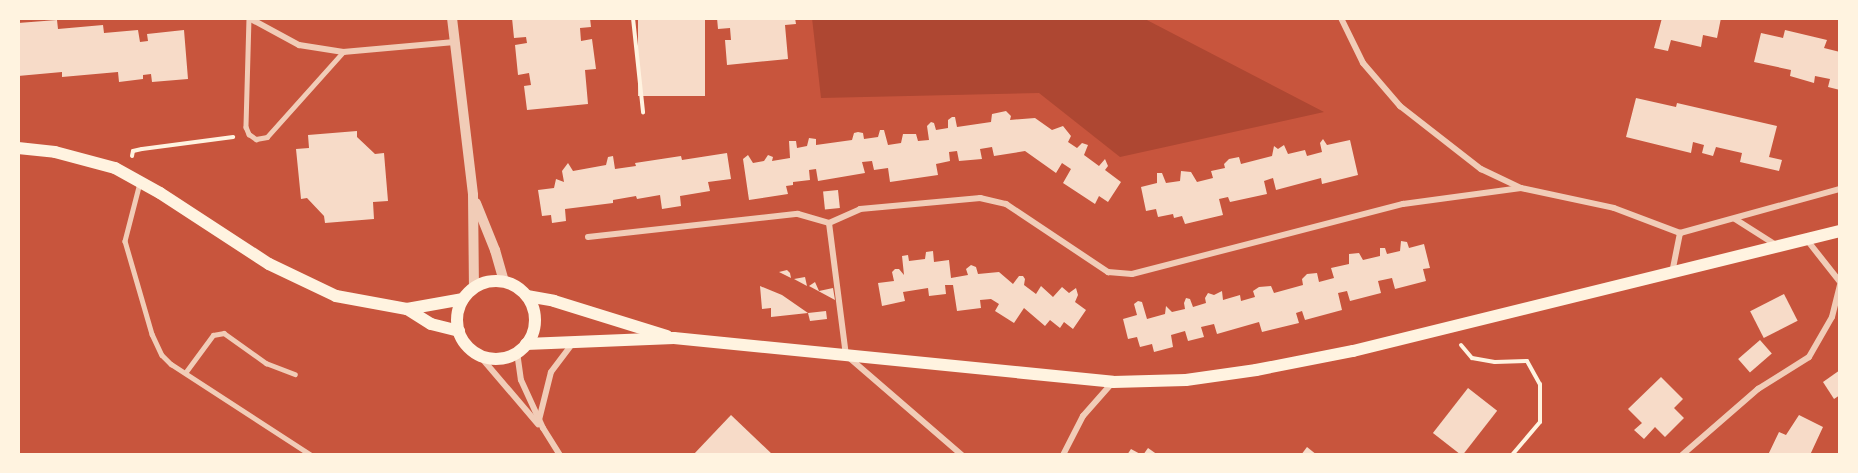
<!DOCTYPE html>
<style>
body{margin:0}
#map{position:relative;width:1858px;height:473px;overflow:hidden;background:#c8553d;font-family:Roboto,sans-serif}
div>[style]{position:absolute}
.green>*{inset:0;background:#ae4732}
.building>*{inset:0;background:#f7dbc8;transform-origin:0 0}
.path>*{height:4px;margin:-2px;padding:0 2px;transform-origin:2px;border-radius:2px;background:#fff3e0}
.service>*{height:4.5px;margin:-2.25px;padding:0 2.25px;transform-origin:2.25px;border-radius:2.25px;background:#f1ccb7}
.minor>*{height:6px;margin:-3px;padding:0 3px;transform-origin:3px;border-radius:3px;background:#f1ccb7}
.tertiary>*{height:10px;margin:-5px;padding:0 5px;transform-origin:5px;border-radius:5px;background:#f1ccb7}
.secondary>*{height:12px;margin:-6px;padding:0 6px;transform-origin:6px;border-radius:6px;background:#fff3e0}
.secondary>.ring{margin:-6px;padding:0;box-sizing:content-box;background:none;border:12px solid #fff3e0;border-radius:50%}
span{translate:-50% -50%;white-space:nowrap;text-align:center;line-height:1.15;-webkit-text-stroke:4.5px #fff3e0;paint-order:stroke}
.frame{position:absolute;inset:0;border:20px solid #fff3e0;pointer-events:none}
</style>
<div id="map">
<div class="green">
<i style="clip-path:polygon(812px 18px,1143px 18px,1324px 112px,1120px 157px,1039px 93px,821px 98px)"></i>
</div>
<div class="building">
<i style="clip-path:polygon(512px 18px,590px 18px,591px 27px,580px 28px,581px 41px,592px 39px,596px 69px,585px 70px,588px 104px,527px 110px,524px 86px,531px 85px,529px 73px,518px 75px,515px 45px,527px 43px,526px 37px,514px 38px)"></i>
<i style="left:638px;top:18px;width:67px;height:78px"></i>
<i style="clip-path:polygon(717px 18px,795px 18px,796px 24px,785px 25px,788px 59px,727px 65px,725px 40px,731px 40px,730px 28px,718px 29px)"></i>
<i style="clip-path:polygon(1662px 18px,1721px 18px,1717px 38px,1703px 35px,1701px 47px,1671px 40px,1668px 51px,1654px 48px)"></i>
<i style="clip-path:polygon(57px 20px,58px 29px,103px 25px,104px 33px,138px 30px,140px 42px,148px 41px,147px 34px,184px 30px,188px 79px,152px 82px,151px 74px,143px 75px,143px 79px,119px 82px,118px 72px,62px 77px,62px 72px,18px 76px,18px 23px)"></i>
<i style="clip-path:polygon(1785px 30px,1827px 40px,1824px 48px,1840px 52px,1840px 90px,1828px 87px,1830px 79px,1815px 76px,1814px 83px,1790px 76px,1791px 70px,1754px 62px,1761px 33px,1783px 38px)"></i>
<i style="clip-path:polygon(1636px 98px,1676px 107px,1677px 103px,1777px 126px,1769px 157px,1782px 160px,1779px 171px,1740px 162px,1742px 153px,1716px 147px,1713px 156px,1702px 153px,1704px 145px,1693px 142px,1691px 153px,1626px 137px)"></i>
<i style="clip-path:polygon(1006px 111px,1011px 116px,1010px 120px,1035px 118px,1052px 130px,1063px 126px,1071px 136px,1068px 142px,1077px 148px,1082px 143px,1088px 145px,1084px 155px,1099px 166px,1105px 159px,1108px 166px,1105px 170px,1121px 182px,1108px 202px,1099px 196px,1095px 204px,1063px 183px,1071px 169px,1062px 163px,1056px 173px,1025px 151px,994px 156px,992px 147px,980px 149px,982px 159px,959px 161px,957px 151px,949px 152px,950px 161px,936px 164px,938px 175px,890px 182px,888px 168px,874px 170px,872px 161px,862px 162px,865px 173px,818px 181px,816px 169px,809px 170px,810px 180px,793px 182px,793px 185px,786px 186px,788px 194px,749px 200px,743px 159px,748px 155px,753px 163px,764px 161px,768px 155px,773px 157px,772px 161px,790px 158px,789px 141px,796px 141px,797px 148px,807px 146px,809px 138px,816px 139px,816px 145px,852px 140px,854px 133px,858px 132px,863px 133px,864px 139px,878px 137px,880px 130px,884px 130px,888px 145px,901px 143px,903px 134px,916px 134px,918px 141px,929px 140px,927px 126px,931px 122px,934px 123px,936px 130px,948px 128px,948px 120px,952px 117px,955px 117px,957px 127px,991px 122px,992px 114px)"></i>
<i style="clip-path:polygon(357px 131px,357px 137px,375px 154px,384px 153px,388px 201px,373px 202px,374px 219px,325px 223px,324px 216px,307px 198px,301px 199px,296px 149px,309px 148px,308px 135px)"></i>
<i style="clip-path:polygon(1323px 139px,1327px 145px,1350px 140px,1358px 175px,1322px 184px,1321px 178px,1276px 190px,1273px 178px,1264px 181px,1267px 194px,1230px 202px,1228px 197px,1219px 199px,1223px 215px,1185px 224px,1182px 216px,1174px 218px,1173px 214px,1158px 217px,1156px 209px,1146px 211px,1141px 187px,1157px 183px,1157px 173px,1162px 173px,1166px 183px,1180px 181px,1181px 171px,1191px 172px,1197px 182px,1213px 178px,1211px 171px,1225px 168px,1224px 164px,1229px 159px,1239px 157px,1241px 164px,1272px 156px,1274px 146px,1278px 149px,1284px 145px,1288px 154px,1305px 150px,1307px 156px,1322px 152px,1320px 143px)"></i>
<i style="clip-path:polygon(727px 153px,731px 179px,708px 182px,710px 191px,680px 196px,681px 206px,662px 209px,660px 195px,637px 199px,636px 196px,613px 200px,613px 203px,565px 209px,566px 221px,552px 223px,551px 215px,542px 216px,538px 190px,554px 188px,556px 179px,564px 182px,562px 171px,568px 163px,573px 171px,606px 165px,608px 157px,613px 156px,615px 169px,636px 166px,635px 163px,681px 156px,682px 160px)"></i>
<i style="left:838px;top:190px;width:18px;height:15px;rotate:84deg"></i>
<i style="clip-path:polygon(1401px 241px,1407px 242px,1409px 248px,1424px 244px,1430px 268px,1423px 269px,1426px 281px,1395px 289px,1392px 278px,1378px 281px,1381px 293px,1350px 301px,1347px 291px,1338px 293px,1342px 310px,1305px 320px,1302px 311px,1296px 313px,1299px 323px,1262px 332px,1259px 322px,1217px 334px,1214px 324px,1201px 327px,1204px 337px,1188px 341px,1185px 331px,1171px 335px,1173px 347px,1154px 352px,1152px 344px,1140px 347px,1137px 337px,1128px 339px,1123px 319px,1137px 315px,1134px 304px,1138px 301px,1142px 302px,1147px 319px,1165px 314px,1166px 306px,1172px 312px,1185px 309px,1184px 303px,1186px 298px,1190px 299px,1193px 307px,1206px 303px,1205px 298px,1208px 293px,1214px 295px,1222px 291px,1223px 300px,1240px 295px,1241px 301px,1255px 297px,1253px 291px,1259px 287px,1271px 286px,1274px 293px,1303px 285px,1302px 279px,1307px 274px,1317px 273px,1319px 282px,1334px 278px,1331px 268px,1349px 264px,1349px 254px,1359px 253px,1363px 260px,1380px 256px,1380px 248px,1385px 248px,1387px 254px,1400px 251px)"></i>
<i style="clip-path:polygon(933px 251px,934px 262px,949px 260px,951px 278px,968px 275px,966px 269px,971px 265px,976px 267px,978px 274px,999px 272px,1013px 284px,1019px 276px,1023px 276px,1025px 279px,1024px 285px,1036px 294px,1041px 286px,1053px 297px,1062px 287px,1069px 293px,1076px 288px,1078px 295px,1075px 302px,1086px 310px,1073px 329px,1064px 322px,1060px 328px,1050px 320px,1045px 326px,1024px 308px,1014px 323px,995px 311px,999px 304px,991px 299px,980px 300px,981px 308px,957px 311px,953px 285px,945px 285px,946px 294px,929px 296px,928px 288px,903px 292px,905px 301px,882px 306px,878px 283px,894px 281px,892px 272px,895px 269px,899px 269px,904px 275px,902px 256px,908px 255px,909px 261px,925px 259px,926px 252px)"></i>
<i style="clip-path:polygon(787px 270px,790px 273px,791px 278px,779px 272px)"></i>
<i style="clip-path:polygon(805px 277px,807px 286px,794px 279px)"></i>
<i style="clip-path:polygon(815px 282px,819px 291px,833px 288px,835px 300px,809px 286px)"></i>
<i style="clip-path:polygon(760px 286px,782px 295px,808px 313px,826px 311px,827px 319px,810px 321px,808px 313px,771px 317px,771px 308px,762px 309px)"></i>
<i style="left:1784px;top:294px;width:30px;height:38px;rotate:63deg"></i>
<i style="left:1760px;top:340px;width:18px;height:29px;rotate:49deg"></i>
<i style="clip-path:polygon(1840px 370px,1840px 395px,1834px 399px,1823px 382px)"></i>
<i style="clip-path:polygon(1661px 377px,1683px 399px,1674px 408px,1684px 418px,1665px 437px,1655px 427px,1644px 439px,1634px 430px,1642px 423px,1628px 409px)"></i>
<i style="left:1468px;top:388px;width:37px;height:57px;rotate:38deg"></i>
<i style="clip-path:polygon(731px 415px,773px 455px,693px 455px)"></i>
<i style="clip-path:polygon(1799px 415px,1823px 427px,1810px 455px,1768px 455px,1779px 432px,1786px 435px)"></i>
<i style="clip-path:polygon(1307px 447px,1317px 455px,1301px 455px)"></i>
<i style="clip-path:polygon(1148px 448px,1158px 455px,1143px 455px)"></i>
<i style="clip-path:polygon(1131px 449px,1142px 455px,1127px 455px)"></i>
</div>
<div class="path">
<i style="left:633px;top:18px;width:95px;rotate:83.9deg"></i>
<i style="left:132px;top:156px;width:5px;rotate:-79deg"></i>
<i style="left:133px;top:151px;width:9px;rotate:-13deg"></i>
<i style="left:142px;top:149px;width:92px;rotate:-7.5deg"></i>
<i style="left:1461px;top:345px;width:17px;rotate:50deg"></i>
<i style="left:1472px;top:358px;width:23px;rotate:10deg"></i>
<i style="left:1495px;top:362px;width:32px;rotate:-2deg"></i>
<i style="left:1527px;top:361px;width:26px;rotate:61deg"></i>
<i style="left:1540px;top:384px;width:38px;rotate:90deg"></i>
<i style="left:1540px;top:422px;width:43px;rotate:130.3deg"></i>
</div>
<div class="service">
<i style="left:249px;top:18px;width:109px;rotate:91.6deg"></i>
<i style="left:246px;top:127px;width:8px;rotate:67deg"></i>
<i style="left:249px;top:134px;width:9px;rotate:36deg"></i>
<i style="left:256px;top:139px;width:11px;rotate:-10deg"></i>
<i style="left:267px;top:137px;width:114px;rotate:-48.2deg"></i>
<i style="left:140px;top:183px;width:60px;rotate:104.5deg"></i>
<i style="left:125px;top:241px;width:97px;rotate:73.8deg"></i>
<i style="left:152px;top:334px;width:23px;rotate:65deg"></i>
<i style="left:162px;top:355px;width:13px;rotate:45deg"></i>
<i style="left:171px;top:364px;width:167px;rotate:33deg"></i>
<i style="left:185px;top:373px;width:47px;rotate:-53.6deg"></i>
<i style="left:213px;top:335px;width:11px;rotate:-10deg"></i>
<i style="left:224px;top:333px;width:52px;rotate:35.5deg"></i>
<i style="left:266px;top:363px;width:31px;rotate:21deg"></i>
</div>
<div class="minor">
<i style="left:249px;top:18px;width:57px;rotate:28.4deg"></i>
<i style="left:299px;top:45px;width:45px;rotate:9deg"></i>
<i style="left:343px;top:52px;width:112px;rotate:-5.1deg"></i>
<i style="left:1341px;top:18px;width:50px;rotate:63.9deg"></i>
<i style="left:1363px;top:63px;width:57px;rotate:49.3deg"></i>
<i style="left:1400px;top:106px;width:103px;rotate:37.9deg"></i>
<i style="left:1481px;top:169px;width:44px;rotate:25.4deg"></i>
<i style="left:1521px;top:188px;width:95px;rotate:12.1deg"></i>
<i style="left:1614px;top:208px;width:71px;rotate:20.7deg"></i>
<i style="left:1680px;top:233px;width:166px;rotate:-15.4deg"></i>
<i style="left:1735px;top:219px;width:49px;rotate:32.4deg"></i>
<i style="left:829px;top:223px;width:133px;rotate:82.7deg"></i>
<i style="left:846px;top:355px;width:153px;rotate:40.8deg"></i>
<i style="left:588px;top:237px;width:211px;rotate:-6.3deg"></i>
<i style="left:798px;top:214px;width:32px;rotate:16deg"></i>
<i style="left:829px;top:223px;width:34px;rotate:-24deg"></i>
<i style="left:860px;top:209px;width:121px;rotate:-5.2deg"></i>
<i style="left:980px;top:198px;width:27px;rotate:13deg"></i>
<i style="left:1006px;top:204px;width:123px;rotate:33.7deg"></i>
<i style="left:1108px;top:272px;width:24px;rotate:5deg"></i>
<i style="left:1132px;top:274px;width:280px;rotate:-14.5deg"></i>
<i style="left:1403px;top:204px;width:119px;rotate:-7.7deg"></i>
<i style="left:1807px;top:240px;width:53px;rotate:51.8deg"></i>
<i style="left:1672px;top:273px;width:41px;rotate:-78.7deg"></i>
<i style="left:517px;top:352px;width:28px;rotate:82deg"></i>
<i style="left:521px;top:380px;width:53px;rotate:65.4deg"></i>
<i style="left:543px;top:428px;width:32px;rotate:58deg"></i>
<i style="left:479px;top:355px;width:91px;rotate:49.5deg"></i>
<i style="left:539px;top:420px;width:49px;rotate:-76deg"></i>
<i style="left:551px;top:372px;width:36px;rotate:-53deg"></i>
<i style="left:1063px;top:455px;width:44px;rotate:-62.9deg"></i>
<i style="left:1083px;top:416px;width:45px;rotate:-48.6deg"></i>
<i style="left:1682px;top:455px;width:101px;rotate:-41deg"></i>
<i style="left:1758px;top:389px;width:60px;rotate:-32.1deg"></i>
<i style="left:1809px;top:357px;width:46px;rotate:-60.1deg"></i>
<i style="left:1832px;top:317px;width:34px;rotate:-76deg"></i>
</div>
<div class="tertiary">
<i style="left:452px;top:18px;width:178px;rotate:83.2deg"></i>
<i style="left:473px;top:195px;width:93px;rotate:89.4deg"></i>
<i style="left:476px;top:203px;width:51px;rotate:68deg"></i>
<i style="left:495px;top:250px;width:32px;rotate:74deg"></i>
</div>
<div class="secondary">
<i style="left:18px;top:148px;width:37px;rotate:6deg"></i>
<i style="left:55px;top:152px;width:62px;rotate:14.9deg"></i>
<i style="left:115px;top:168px;width:51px;rotate:29.1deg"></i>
<i style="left:160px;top:193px;width:130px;rotate:33.1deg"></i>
<i style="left:269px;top:264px;width:74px;rotate:25.5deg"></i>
<i style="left:336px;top:296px;width:72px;rotate:10.4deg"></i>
<i style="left:407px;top:309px;width:28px;rotate:32deg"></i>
<i style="left:431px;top:324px;width:29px;rotate:14deg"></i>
<i class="ring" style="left:457px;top:281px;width:66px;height:66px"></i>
<i style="left:527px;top:296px;width:27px;rotate:10deg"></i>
<i style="left:554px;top:301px;width:118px;rotate:17.2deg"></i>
<i style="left:407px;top:309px;width:57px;rotate:-10.1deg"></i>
<i style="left:526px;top:344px;width:148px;rotate:-2.3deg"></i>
<i style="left:674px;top:338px;width:441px;rotate:5.7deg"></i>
<i style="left:1113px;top:382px;width:73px;rotate:-1.6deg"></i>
<i style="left:1186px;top:380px;width:71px;rotate:-8.1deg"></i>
<i style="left:1256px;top:370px;width:99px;rotate:-11.1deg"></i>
<i style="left:1353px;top:351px;width:502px;rotate:-13.84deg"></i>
</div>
<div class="frame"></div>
</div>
